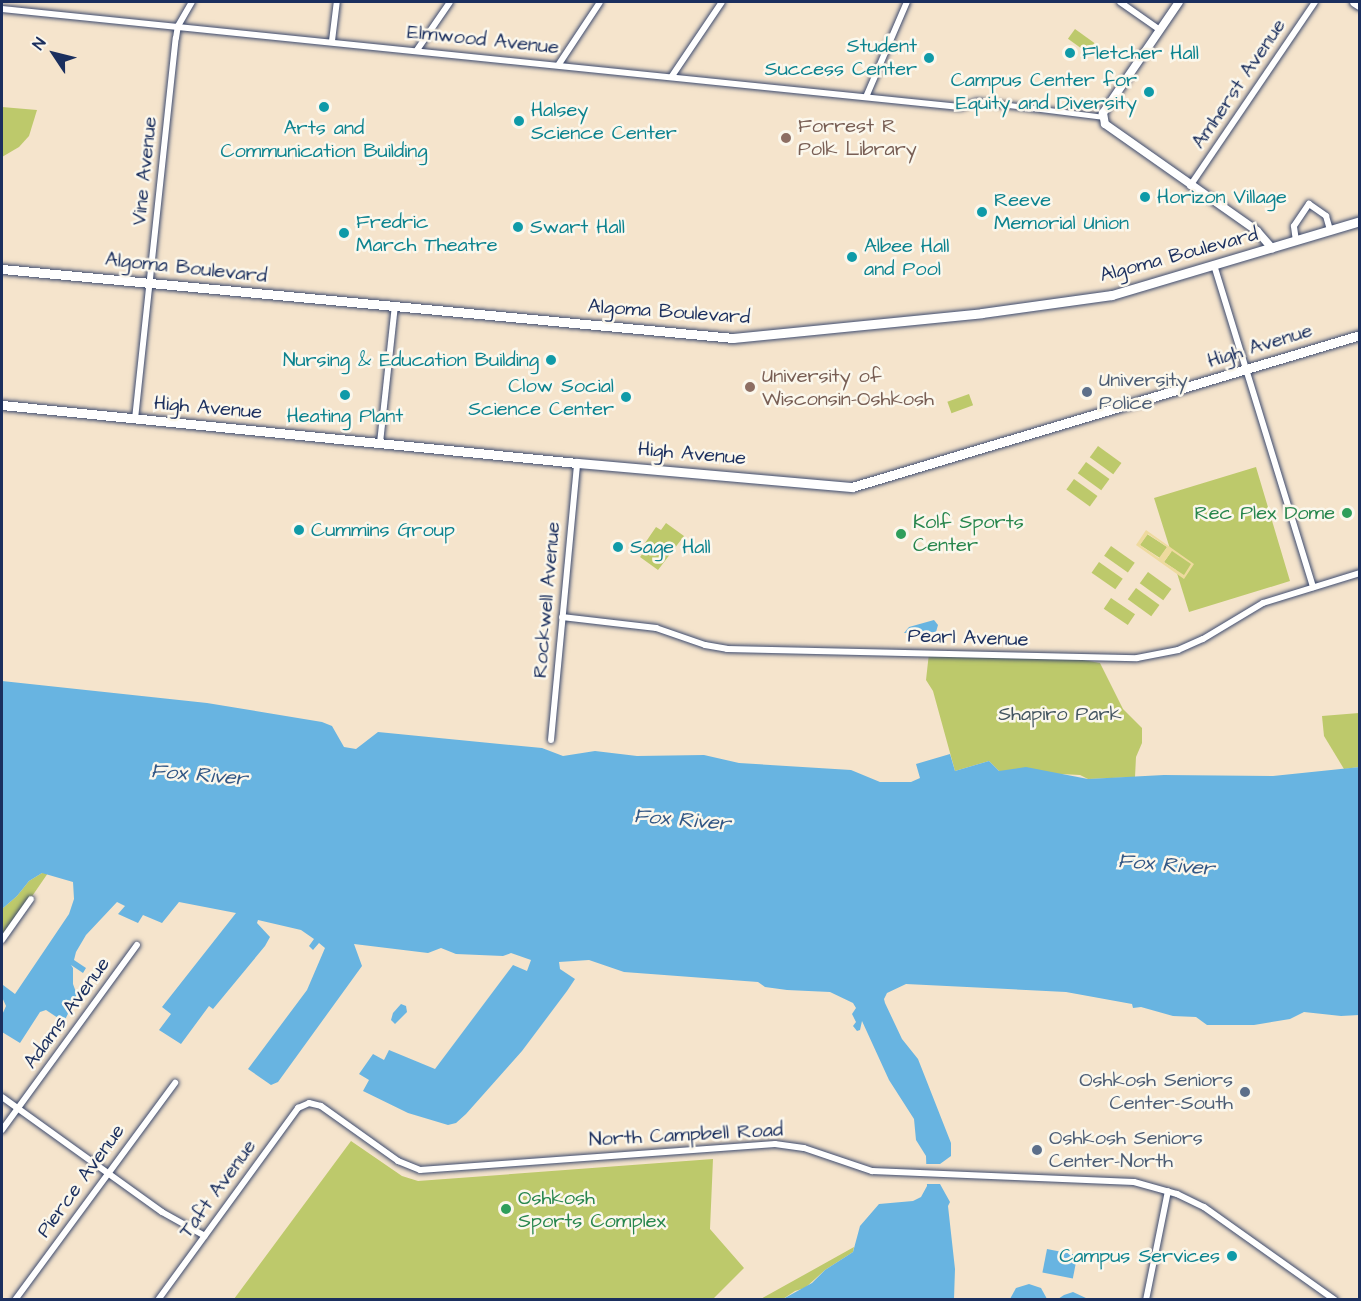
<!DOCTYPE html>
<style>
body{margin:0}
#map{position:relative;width:1361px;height:1301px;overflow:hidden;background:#f5e4cc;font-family:"Architects Daughter",sans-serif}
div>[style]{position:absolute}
.green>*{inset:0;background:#bdc96b;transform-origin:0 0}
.sand>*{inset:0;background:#eeda9e}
.water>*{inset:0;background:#68b4e1;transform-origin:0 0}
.pier>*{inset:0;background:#f5e4cc;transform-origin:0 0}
.roads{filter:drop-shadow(0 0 2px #3c4a6e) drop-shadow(0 0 2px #3c4a6e)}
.pedestrian>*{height:4.5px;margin:-2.25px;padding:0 2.25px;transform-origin:2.25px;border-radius:2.25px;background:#fff}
.minor>*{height:6px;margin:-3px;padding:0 3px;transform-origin:3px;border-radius:3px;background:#fff}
.tertiary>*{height:8px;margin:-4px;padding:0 4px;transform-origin:4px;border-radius:4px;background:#fff}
.secondary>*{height:9px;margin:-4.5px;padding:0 4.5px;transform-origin:4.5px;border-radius:4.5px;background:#fff}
.primary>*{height:10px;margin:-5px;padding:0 5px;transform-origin:5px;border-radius:5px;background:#fff}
.dots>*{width:16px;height:16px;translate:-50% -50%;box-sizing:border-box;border:3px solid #fbf7ec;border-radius:50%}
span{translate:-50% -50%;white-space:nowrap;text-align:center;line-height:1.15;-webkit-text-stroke:5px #fbf7ec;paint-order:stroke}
.street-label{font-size:20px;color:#1b2f5e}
.culture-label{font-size:20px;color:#0d838f}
.right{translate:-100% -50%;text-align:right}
.left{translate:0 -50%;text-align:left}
.education-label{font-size:20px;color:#785e54}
.service-label{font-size:20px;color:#4e5e75}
.leisure-label{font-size:20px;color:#27864d}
.park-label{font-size:20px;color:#445661}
.water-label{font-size:21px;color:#325785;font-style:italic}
.frame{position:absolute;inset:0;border:3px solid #1b2f5e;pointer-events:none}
.north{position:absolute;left:24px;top:24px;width:60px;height:60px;-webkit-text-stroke:4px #fbf7ec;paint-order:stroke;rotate:305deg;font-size:16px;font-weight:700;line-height:24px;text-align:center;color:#1b2f5e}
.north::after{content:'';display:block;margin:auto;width:21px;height:27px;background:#1b2f5e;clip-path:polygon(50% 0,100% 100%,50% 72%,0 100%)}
</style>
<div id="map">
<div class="green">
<i style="left:1075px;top:29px;width:24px;height:12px;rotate:36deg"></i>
<i style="clip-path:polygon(2px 107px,37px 110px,29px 136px,19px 147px,2px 157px)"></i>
<i style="left:969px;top:394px;width:12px;height:23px;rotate:70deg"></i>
<i style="left:1098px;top:446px;width:29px;height:14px;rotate:36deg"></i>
<i style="left:1086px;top:462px;width:29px;height:14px;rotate:36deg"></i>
<i style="clip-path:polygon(1256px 467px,1290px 581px,1189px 612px,1176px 570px,1164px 562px,1171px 552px,1154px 498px)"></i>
<i style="left:1074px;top:479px;width:29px;height:13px;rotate:36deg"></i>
<i style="clip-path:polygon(666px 523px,684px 536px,658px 570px,640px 557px,646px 549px,643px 546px,656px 527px,661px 530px)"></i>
<i style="left:1147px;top:534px;width:24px;height:13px;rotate:33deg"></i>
<i style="left:1111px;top:546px;width:29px;height:12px;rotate:35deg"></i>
<i style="left:1099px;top:562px;width:29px;height:13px;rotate:35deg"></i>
<i style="left:1148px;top:572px;width:29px;height:14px;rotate:36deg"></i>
<i style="left:1136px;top:588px;width:29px;height:14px;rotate:36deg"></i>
<i style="left:1111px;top:598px;width:29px;height:13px;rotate:34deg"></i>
<i style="clip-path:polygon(929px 653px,1073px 658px,1100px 663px,1123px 709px,1142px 728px,1142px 743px,1136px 757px,1135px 777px,1088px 779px,1080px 775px,999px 771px,989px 761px,955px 771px,933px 691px,926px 680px)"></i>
<i style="clip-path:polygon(1359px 713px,1359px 767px,1344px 769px,1324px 736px,1322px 716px)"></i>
<i style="clip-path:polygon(42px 873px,48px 873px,2px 940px,2px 909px,17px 896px,29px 881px)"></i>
<i style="clip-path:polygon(351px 1141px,402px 1176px,418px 1181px,713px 1159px,710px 1229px,744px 1268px,713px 1299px,234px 1299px)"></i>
<i style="clip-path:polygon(854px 1247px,853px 1252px,825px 1270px,805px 1288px,795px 1291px,783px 1299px,759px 1300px)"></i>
</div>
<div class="sand">
<i style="clip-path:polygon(evenodd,1146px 530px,1194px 564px,1184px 579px,1136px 545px,1146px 530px,1148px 534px,1167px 547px,1159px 558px,1140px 545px,1148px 534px,1146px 530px,1172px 551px,1191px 564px,1184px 575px,1164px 562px,1172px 551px)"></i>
</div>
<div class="water">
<i style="clip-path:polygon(934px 620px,938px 625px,936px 632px,904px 633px,909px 627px)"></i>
<i style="clip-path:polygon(2px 681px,207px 703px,322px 722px,332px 726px,344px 747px,356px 749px,378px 732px,542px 748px,563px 756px,595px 751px,637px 756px,704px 755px,739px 763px,851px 770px,880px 782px,911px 782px,920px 778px,916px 764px,950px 754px,955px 771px,989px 761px,999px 771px,1026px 767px,1088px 779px,1164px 775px,1273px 776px,1360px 767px,1359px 1015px,1341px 1016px,1304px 1012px,1290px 1019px,1254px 1025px,1207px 1025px,1196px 1017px,1173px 1016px,1141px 1007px,1133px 1008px,1132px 1004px,1066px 992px,906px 984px,887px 993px,884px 999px,885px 1003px,902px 1039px,918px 1059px,951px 1143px,951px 1156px,940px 1164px,940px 1184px,950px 1202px,948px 1206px,955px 1269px,954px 1299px,783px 1299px,812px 1283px,825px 1270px,853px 1252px,860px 1226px,879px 1204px,913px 1201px,921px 1197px,927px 1186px,926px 1156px,916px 1140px,914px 1119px,889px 1080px,862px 1021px,860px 1030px,857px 1031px,853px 1026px,856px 1022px,852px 1014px,856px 1008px,853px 1003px,830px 992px,787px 990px,765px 987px,758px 982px,624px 972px,589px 960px,559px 962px,560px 969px,575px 979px,567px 991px,522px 1051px,466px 1114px,456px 1123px,448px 1125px,408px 1113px,363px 1091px,369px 1080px,359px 1074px,373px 1054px,384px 1060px,389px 1050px,435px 1069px,513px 965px,527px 971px,531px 960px,511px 953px,503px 956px,456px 954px,441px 948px,428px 953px,354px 944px,362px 966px,278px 1082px,271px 1085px,248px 1069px,307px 990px,325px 948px,319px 943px,313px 950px,309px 946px,314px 939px,301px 930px,258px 920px,257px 923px,270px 937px,265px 946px,213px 1009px,209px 1006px,181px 1044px,159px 1030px,171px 1014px,162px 1007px,236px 913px,179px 902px,162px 923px,143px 915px,138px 923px,118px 914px,125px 906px,117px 902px,86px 935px,76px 952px,74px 960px,86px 968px,83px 973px,71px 965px,73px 968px,73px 984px,77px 995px,64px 1022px,46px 1010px,40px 1012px,20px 1043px,2px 1032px,2px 1015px,6px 1006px,2px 997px,2px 988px,3px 985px,15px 994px,69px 914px,74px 899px,73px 882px,42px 873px,29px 881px,17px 896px,2px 909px)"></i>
<i style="clip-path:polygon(401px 1004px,406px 1006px,407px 1012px,395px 1024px,391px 1020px,393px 1013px)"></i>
<i style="left:1047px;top:1249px;width:31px;height:24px;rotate:11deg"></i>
<i style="clip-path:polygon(1029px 1284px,1041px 1288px,1047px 1299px,1010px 1299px,1016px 1288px)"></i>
<i style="clip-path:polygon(1073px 1292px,1088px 1299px,1058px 1299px,1064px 1295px)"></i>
</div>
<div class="pier">
<i style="left:926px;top:1164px;width:15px;height:20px"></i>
</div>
<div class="roads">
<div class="pedestrian">
<i style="left:960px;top:107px;width:18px;rotate:-19deg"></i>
<i style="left:977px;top:101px;width:128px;rotate:7.2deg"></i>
</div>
<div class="minor">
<i style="left:1120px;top:2px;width:49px;rotate:35deg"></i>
<i style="left:2px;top:9px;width:963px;rotate:5.84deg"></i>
<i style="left:332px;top:41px;width:39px;rotate:-83deg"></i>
<i style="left:417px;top:50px;width:58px;rotate:-55.5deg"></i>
<i style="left:559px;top:64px;width:74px;rotate:-56.5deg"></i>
<i style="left:672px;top:76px;width:89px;rotate:-56deg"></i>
<i style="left:866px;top:97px;width:103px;rotate:-66.7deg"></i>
<i style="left:1190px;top:186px;width:222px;rotate:-55.8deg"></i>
<i style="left:1296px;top:241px;width:15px;rotate:-98deg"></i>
<i style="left:1294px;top:226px;width:27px;rotate:-56deg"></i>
<i style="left:1309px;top:204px;width:21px;rotate:35deg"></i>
<i style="left:1326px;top:216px;width:15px;rotate:74deg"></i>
<i style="left:1214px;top:265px;width:337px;rotate:72.9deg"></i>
<i style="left:135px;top:419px;width:383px;rotate:-83.9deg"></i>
<i style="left:176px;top:38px;width:12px;rotate:-81deg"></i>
<i style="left:178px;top:26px;width:28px;rotate:-60deg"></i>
<i style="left:380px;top:443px;width:138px;rotate:-83.8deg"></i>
<i style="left:562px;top:617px;width:95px;rotate:6.7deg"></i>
<i style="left:656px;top:628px;width:52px;rotate:19.1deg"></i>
<i style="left:705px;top:645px;width:22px;rotate:10deg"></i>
<i style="left:727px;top:649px;width:410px;rotate:1.3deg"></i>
<i style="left:1137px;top:658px;width:42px;rotate:-11deg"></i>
<i style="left:1178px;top:650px;width:27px;rotate:-24deg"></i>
<i style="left:1203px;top:639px;width:70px;rotate:-31deg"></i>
<i style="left:1263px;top:603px;width:102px;rotate:-17.2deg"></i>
<i style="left:551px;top:740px;width:278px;rotate:-84.6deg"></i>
<i style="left:2px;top:940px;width:50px;rotate:-54.7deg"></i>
<i style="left:2px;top:1097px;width:197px;rotate:35.7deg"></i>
<i style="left:162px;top:1212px;width:49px;rotate:29.2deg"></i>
<i style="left:2px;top:1130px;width:229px;rotate:-53.9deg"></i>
<i style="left:15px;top:1300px;width:270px;rotate:-53.6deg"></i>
<i style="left:158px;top:1300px;width:238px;rotate:-53.9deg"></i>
<i style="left:298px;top:1108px;width:12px;rotate:-24deg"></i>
<i style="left:309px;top:1103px;width:12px;rotate:14deg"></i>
<i style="left:321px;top:1106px;width:95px;rotate:35.5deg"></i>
<i style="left:398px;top:1161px;width:24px;rotate:22deg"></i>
<i style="left:420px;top:1170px;width:356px;rotate:-4.2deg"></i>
<i style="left:775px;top:1144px;width:29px;rotate:8deg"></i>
<i style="left:804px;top:1148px;width:72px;rotate:18.7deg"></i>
<i style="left:872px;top:1171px;width:262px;rotate:2.4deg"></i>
<i style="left:1134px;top:1182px;width:45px;rotate:15.6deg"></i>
<i style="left:1177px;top:1194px;width:30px;rotate:26deg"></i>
<i style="left:1204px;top:1207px;width:161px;rotate:35.4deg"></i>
<i style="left:1146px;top:1300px;width:111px;rotate:-78.6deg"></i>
</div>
<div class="tertiary">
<i style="left:1179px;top:2px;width:135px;rotate:124.4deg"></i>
<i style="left:1103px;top:113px;width:11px;rotate:80deg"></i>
<i style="left:1105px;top:124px;width:186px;rotate:35.1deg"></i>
<i style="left:1257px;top:231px;width:23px;rotate:49deg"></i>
</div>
<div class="secondary">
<i style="left:2px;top:269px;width:734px;rotate:5.39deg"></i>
<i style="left:733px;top:338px;width:250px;rotate:-5.7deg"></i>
<i style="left:982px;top:313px;width:131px;rotate:-7.9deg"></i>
<i style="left:1112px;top:295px;width:259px;rotate:-16.6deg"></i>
<i style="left:2px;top:405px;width:578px;rotate:5.76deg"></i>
<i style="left:577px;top:463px;width:276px;rotate:5deg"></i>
<i style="left:852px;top:487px;width:530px;rotate:-16.66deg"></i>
</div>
<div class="primary">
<i style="left:1355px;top:2px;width:6px;rotate:31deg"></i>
</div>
</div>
<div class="dots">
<i style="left:1070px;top:53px;background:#0f9aa8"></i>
<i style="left:929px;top:58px;background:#0f9aa8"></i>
<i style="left:1149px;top:92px;background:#0f9aa8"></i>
<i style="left:324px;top:107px;background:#0f9aa8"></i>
<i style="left:519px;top:121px;background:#0f9aa8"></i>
<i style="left:786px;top:138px;background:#8d6e63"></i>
<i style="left:1145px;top:197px;background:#0f9aa8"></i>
<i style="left:982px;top:212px;background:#0f9aa8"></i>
<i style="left:518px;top:227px;background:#0f9aa8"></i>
<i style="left:344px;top:233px;background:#0f9aa8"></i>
<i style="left:852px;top:257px;background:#0f9aa8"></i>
<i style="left:551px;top:360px;background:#0f9aa8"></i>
<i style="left:750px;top:387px;background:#8d6e63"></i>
<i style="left:1087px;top:392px;background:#5c6f8a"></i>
<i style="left:345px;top:395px;background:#0f9aa8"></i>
<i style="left:626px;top:397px;background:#0f9aa8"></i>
<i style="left:1347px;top:513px;background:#2e9e5b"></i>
<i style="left:299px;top:530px;background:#0f9aa8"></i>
<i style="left:901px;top:534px;background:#2e9e5b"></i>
<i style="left:618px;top:547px;background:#0f9aa8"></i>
<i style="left:1245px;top:1092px;background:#5c6f8a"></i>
<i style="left:1037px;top:1150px;background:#5c6f8a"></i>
<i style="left:506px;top:1209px;background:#2e9e5b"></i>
<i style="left:1232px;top:1256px;background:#0f9aa8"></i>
</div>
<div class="street-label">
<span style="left:483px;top:40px;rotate:6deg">Elmwood Avenue</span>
<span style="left:1239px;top:84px;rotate:-56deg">Amherst Avenue</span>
<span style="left:145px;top:171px;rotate:-84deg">Vine Avenue</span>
<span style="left:1179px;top:255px;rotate:-15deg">Algoma Boulevard</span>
<span style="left:186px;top:268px;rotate:6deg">Algoma Boulevard</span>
<span style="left:669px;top:312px;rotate:4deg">Algoma Boulevard</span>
<span style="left:1260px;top:346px;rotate:-17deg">High Avenue</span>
<span style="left:208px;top:408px;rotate:5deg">High Avenue</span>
<span style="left:692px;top:454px;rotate:5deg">High Avenue</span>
<span style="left:547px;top:600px;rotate:-85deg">Rockwell Avenue</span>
<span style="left:968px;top:638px;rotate:2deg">Pearl Avenue</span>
<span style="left:67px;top:1013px;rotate:-54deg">Adams Avenue</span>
<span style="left:686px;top:1135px;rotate:-3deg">North Campbell Road</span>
<span style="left:81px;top:1181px;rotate:-54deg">Pierce Avenue</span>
<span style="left:218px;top:1189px;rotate:-54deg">Taft Avenue</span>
</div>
<div class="culture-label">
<span class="right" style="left:917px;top:58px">Student<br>Success Center</span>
<span class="left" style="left:1082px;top:53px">Fletcher Hall</span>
<span class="right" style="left:1137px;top:92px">Campus Center for<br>Equity and Diversity</span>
<span class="left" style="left:531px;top:122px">Halsey<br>Science Center</span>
<span style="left:324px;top:140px">Arts and<br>Communication Building</span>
<span class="left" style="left:1157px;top:197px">Horizon Village</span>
<span class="left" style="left:994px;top:212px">Reeve<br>Memorial Union</span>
<span class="left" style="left:356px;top:234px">Fredric<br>March Theatre</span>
<span class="left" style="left:530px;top:227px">Swart Hall</span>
<span class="left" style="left:864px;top:258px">Albee Hall<br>and Pool</span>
<span class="right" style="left:539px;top:360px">Nursing &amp; Education Building</span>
<span class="right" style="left:614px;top:398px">Clow Social<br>Science Center</span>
<span style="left:345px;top:416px">Heating Plant</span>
<span class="left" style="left:311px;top:530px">Cummins Group</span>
<span class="left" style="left:630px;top:547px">Sage Hall</span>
<span class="right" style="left:1220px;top:1256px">Campus Services</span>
</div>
<div class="education-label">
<span class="left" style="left:798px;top:138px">Forrest R<br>Polk Library</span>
<span class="left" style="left:762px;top:388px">University of<br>Wisconsin-Oshkosh</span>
</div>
<div class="service-label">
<span class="left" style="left:1099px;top:392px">University<br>Police</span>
<span class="right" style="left:1233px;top:1092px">Oshkosh Seniors<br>Center-South</span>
<span class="left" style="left:1049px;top:1150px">Oshkosh Seniors<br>Center-North</span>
</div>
<div class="leisure-label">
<span class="right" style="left:1335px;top:513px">Rec Plex Dome</span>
<span class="left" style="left:913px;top:534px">Kolf Sports<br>Center</span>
<span class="left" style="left:518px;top:1210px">Oshkosh<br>Sports Complex</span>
</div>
<div class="park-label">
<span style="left:1060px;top:714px">Shapiro Park</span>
</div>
<div class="water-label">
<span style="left:199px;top:775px;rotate:5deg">Fox River</span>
<span style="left:682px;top:820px;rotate:5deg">Fox River</span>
<span style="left:1166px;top:865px;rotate:5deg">Fox River</span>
</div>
<div class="frame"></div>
<div class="north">N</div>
</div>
